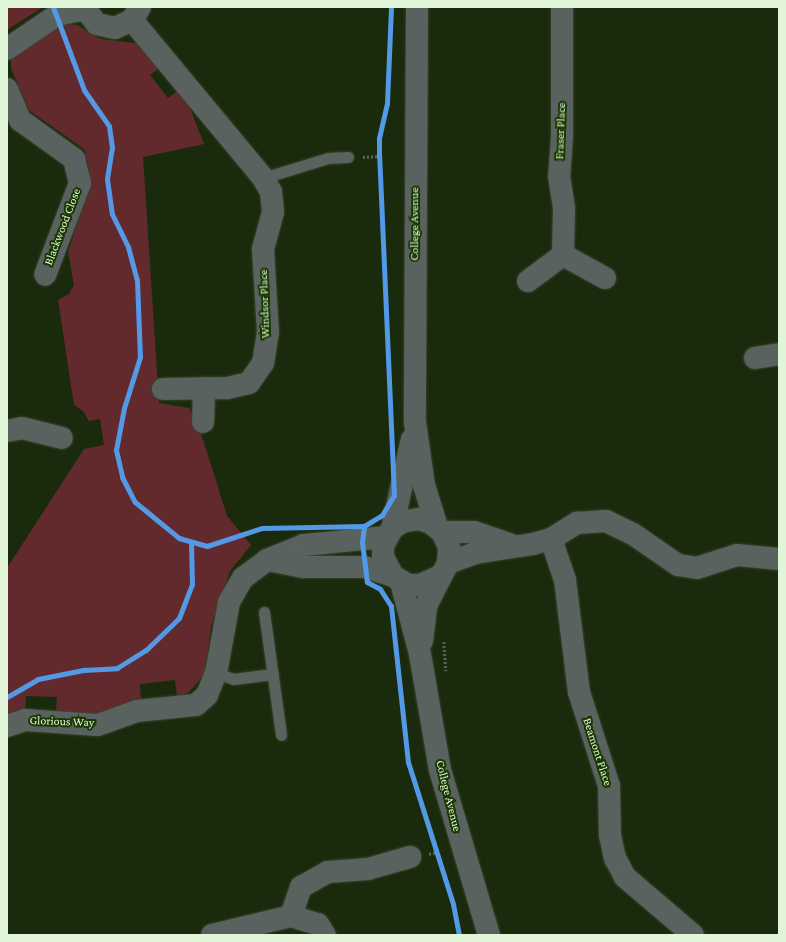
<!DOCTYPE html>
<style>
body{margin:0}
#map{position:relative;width:786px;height:942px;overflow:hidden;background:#1a2b0d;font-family:"Crimson Pro",serif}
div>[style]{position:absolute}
.green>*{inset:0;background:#632a2d}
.path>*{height:2.5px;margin-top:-1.25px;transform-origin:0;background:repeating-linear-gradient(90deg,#5b645b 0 2px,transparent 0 4px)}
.roads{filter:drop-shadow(0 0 1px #37452c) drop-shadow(0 0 1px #37452c)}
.service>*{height:11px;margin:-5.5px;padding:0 5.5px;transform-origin:5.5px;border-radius:5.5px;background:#59625f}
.minor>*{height:22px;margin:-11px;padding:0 11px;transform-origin:11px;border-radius:11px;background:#59625f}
.tertiary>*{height:22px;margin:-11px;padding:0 11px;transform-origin:11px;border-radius:11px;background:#59625f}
.cycleway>*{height:5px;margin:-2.5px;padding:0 2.5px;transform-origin:2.5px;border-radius:2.5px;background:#5399e6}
span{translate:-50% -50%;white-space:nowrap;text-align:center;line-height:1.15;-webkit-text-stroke:4px #183800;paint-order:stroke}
.street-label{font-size:12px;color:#e1f5d8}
.frame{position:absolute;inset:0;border:8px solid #e1f5d8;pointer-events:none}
</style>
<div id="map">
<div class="green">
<i style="clip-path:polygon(7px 7px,43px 7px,7px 30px)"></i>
<i style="clip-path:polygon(65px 24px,77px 25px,101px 39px,144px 44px,164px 65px,150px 75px,168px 98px,182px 88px,204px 144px,143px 157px,159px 403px,189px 408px,201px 433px,227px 516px,251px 545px,230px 571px,211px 626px,205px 674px,188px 693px,177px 697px,175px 680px,140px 684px,141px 701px,99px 714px,56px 713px,57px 697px,26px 696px,25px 712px,7px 715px,7px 568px,84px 449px,104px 445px,100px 419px,89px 421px,83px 411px,74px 405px,58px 300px,69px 294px,74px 285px,68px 252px,87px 191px,89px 171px,84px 149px,29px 110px,11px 68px,11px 61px,24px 45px,51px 28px)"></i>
</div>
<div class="path">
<i style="left:363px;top:157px;width:16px;rotate:-4deg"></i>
<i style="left:444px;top:642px;width:29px;rotate:86deg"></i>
<i style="left:429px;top:854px;width:7px;rotate:-16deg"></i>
</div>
<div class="roads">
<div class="service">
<i style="left:263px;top:178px;width:68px;rotate:-17.1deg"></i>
<i style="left:328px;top:158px;width:20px;rotate:-3deg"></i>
<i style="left:264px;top:612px;width:124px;rotate:82.1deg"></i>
<i style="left:216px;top:673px;width:18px;rotate:19deg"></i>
<i style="left:233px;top:679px;width:40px;rotate:-7.1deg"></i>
</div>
<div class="minor">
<i style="left:84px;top:7px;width:21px;rotate:53deg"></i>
<i style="left:97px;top:24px;width:18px;rotate:13deg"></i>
<i style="left:115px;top:28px;width:19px;rotate:-25deg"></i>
<i style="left:132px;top:20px;width:15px;rotate:-58deg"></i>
<i style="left:562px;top:7px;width:130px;rotate:90deg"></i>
<i style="left:562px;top:137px;width:39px;rotate:94deg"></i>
<i style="left:559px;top:176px;width:33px;rotate:81deg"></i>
<i style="left:564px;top:209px;width:46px;rotate:91.2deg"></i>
<i style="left:132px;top:20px;width:205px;rotate:50.3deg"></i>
<i style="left:263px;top:178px;width:16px;rotate:60deg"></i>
<i style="left:271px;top:192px;width:20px;rotate:84deg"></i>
<i style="left:273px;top:212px;width:38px;rotate:105deg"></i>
<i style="left:263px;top:249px;width:83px;rotate:86.6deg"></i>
<i style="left:268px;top:332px;width:31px;rotate:99deg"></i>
<i style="left:263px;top:363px;width:24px;rotate:125deg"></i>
<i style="left:249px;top:383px;width:23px;rotate:167deg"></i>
<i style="left:227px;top:388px;width:64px;rotate:179.1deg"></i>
<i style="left:7px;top:49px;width:60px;rotate:-34.2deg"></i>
<i style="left:57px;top:15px;width:29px;rotate:-12deg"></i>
<i style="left:7px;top:89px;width:34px;rotate:67deg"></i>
<i style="left:20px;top:120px;width:67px;rotate:35.8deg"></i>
<i style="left:74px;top:159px;width:25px;rotate:76deg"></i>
<i style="left:80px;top:183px;width:98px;rotate:110.8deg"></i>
<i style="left:528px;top:281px;width:44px;rotate:-36.6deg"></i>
<i style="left:563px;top:255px;width:48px;rotate:28.7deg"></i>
<i style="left:755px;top:358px;width:24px;rotate:-9deg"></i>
<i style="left:203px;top:422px;width:34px;rotate:-88deg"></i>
<i style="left:7px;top:431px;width:15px;rotate:-11deg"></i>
<i style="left:22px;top:428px;width:41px;rotate:14deg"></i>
<i style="left:442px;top:532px;width:32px"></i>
<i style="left:474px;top:532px;width:39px;rotate:19deg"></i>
<i style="left:551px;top:539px;width:43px;rotate:71.1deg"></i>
<i style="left:565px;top:580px;width:113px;rotate:82.9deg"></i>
<i style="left:579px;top:692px;width:99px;rotate:72.3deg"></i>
<i style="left:609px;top:786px;width:49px;rotate:88.8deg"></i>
<i style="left:610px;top:835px;width:24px;rotate:78deg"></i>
<i style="left:615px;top:858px;width:21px;rotate:62deg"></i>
<i style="left:625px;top:877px;width:89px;rotate:40.5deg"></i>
<i style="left:267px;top:560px;width:38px;rotate:11deg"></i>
<i style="left:304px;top:567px;width:60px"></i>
<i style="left:364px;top:567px;width:30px;rotate:17deg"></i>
<i style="left:448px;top:563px;width:29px;rotate:-20deg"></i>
<i style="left:475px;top:553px;width:59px;rotate:-8.8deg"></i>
<i style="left:533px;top:544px;width:19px;rotate:-16deg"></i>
<i style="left:551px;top:539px;width:31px;rotate:-32deg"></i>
<i style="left:577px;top:523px;width:29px;rotate:-4deg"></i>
<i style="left:606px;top:521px;width:30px;rotate:26deg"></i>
<i style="left:633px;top:534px;width:55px;rotate:34.6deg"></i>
<i style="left:678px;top:565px;width:19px;rotate:9deg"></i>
<i style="left:697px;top:568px;width:42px;rotate:-18deg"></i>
<i style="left:737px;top:555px;width:42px;rotate:5.4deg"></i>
<i style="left:7px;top:726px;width:19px;rotate:-18deg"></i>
<i style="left:25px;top:720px;width:73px;rotate:3.9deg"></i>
<i style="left:98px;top:725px;width:41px;rotate:-19.7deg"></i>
<i style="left:137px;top:711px;width:59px;rotate:-5.8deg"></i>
<i style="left:196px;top:705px;width:15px;rotate:-42deg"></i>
<i style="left:207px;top:695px;width:24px;rotate:-68deg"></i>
<i style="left:216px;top:673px;width:72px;rotate:-79.6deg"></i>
<i style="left:229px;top:602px;width:28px;rotate:-60deg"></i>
<i style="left:243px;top:578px;width:30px;rotate:-37deg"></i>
<i style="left:267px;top:560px;width:40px;rotate:-22deg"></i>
<i style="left:304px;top:545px;width:82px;rotate:-5.6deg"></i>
<i style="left:291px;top:916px;width:31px;rotate:-71deg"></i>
<i style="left:301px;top:887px;width:31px;rotate:-29deg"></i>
<i style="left:328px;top:872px;width:40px;rotate:-4.3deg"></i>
<i style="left:368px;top:869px;width:44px;rotate:-15.9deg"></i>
<i style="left:212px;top:935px;width:81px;rotate:-13.5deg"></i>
<i style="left:291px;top:916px;width:28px;rotate:17deg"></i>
<i style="left:318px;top:924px;width:13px;rotate:58deg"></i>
</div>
<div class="tertiary">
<i style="left:417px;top:7px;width:415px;rotate:90.3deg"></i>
<i style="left:415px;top:422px;width:64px;rotate:81.9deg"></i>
<i style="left:424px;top:485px;width:44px;rotate:72.8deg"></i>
<i style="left:392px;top:529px;width:92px;rotate:-77.5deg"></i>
<i style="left:401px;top:582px;width:74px;rotate:75.2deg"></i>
<i style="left:420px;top:654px;width:118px;rotate:80.2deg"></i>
<i style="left:440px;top:770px;width:172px;rotate:73.5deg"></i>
<i style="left:422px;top:641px;width:35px;rotate:-83deg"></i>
<i style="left:426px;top:606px;width:48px;rotate:-62.9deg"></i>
<i style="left:448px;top:563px;width:16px;rotate:-86deg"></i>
<i style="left:449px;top:547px;width:17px;rotate:-115deg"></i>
<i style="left:442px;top:532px;width:16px;rotate:-142deg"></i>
<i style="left:429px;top:522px;width:11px;rotate:-165deg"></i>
<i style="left:418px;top:519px;width:16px;rotate:169deg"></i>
<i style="left:402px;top:522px;width:12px;rotate:145deg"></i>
<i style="left:392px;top:529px;width:19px;rotate:118deg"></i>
<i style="left:383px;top:546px;width:11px;rotate:90deg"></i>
<i style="left:383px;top:557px;width:21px;rotate:62deg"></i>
<i style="left:393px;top:576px;width:17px;rotate:31deg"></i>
<i style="left:408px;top:585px;width:12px"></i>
<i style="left:420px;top:585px;width:20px;rotate:-24deg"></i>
</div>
</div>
<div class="cycleway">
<i style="left:53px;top:7px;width:89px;rotate:69.5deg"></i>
<i style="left:84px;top:90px;width:44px;rotate:55.2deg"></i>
<i style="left:109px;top:126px;width:21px;rotate:82deg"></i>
<i style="left:112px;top:147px;width:32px;rotate:99deg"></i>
<i style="left:107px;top:179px;width:35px;rotate:82deg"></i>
<i style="left:112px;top:214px;width:37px;rotate:64deg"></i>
<i style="left:128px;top:247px;width:34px;rotate:75deg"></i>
<i style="left:137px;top:280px;width:77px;rotate:87.8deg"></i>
<i style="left:140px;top:357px;width:53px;rotate:107.4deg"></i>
<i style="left:124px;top:408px;width:43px;rotate:100.8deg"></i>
<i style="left:116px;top:450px;width:28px;rotate:77deg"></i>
<i style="left:122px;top:477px;width:28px;rotate:63deg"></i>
<i style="left:135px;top:502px;width:57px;rotate:39.3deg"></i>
<i style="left:179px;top:538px;width:29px;rotate:16deg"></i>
<i style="left:207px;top:546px;width:58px;rotate:-18.1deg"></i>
<i style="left:262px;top:528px;width:102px;rotate:-1.1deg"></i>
<i style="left:364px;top:526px;width:21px;rotate:-31deg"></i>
<i style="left:382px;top:515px;width:23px;rotate:-59deg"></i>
<i style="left:394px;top:495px;width:339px;rotate:-92.5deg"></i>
<i style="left:379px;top:156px;width:18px;rotate:-90deg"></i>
<i style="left:379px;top:138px;width:36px;rotate:-77deg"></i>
<i style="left:387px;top:103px;width:96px;rotate:-87.6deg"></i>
<i style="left:364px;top:526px;width:16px;rotate:97deg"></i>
<i style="left:362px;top:542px;width:40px;rotate:82.9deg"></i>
<i style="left:367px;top:582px;width:15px;rotate:28deg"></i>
<i style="left:380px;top:589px;width:20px;rotate:57deg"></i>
<i style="left:391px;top:606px;width:157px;rotate:83.8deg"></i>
<i style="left:408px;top:762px;width:149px;rotate:72.4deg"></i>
<i style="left:453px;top:904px;width:32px;rotate:79deg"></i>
<i style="left:7px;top:697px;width:36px;rotate:-30deg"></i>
<i style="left:38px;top:679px;width:46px;rotate:-11.3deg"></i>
<i style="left:83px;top:670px;width:34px;rotate:-3deg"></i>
<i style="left:117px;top:668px;width:34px;rotate:-32deg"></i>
<i style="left:146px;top:650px;width:46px;rotate:-44.1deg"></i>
<i style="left:179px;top:618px;width:36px;rotate:-69deg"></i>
<i style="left:192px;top:584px;width:41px;rotate:-91.4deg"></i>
</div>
<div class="street-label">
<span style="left:561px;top:131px;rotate:-88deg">Fraser Place</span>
<span style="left:415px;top:224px;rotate:-90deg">College Avenue</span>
<span style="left:63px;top:227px;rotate:-69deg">Blackwood Close</span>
<span style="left:265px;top:304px;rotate:-92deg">Windsor Place</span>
<span style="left:62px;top:722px;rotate:2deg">Glorious Way</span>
<span style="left:597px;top:752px;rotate:72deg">Beamont Place</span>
<span style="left:448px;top:796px;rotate:76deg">College Avenue</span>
</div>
<div class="frame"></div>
</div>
